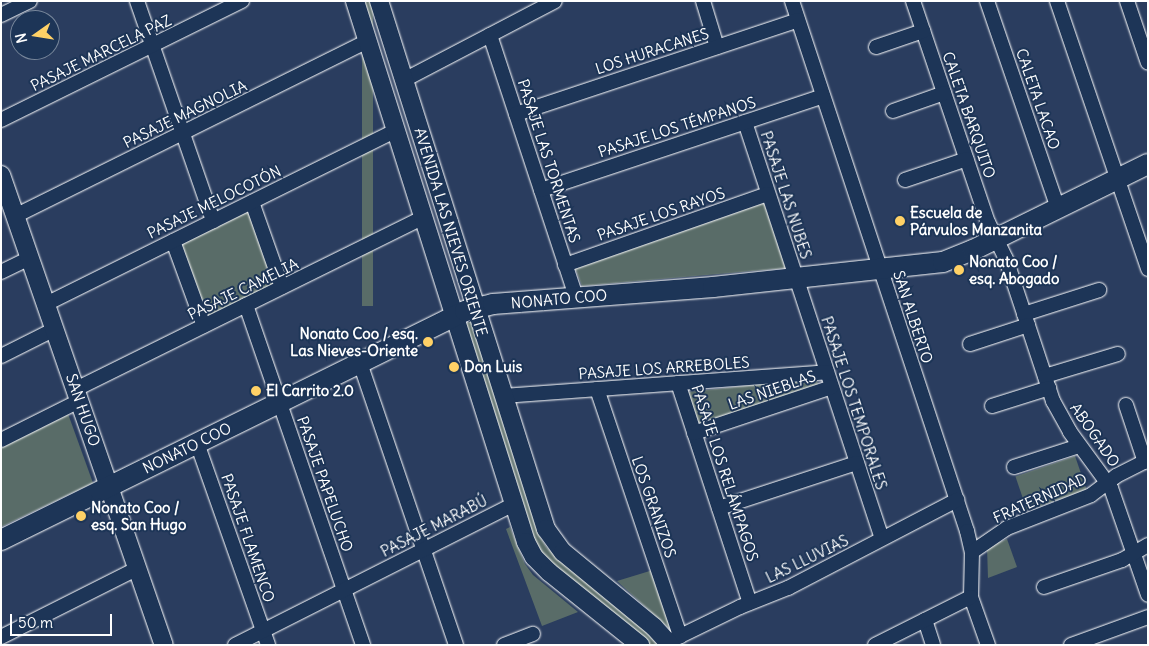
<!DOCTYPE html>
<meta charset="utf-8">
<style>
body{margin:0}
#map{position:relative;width:1149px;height:646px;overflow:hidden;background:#2a3d5f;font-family:Delius,sans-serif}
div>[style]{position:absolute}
.green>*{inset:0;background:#596c68;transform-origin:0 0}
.roads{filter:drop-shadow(0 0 1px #fff) drop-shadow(0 0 1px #fff)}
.minor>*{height:14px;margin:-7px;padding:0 7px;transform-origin:7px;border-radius:7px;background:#1d3557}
.tertiary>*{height:18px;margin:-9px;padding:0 9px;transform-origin:9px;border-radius:9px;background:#1d3557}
.secondary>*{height:20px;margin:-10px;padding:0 10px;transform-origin:10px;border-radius:10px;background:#1d3557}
.dots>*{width:14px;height:14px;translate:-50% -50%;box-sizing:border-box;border:2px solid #1d3557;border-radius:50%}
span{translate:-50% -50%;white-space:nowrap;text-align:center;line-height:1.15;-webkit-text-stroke:4px #1d3557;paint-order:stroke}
.street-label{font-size:15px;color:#fff}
.poi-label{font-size:15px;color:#fff;font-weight:700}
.left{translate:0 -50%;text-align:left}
.right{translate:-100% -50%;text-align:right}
.frame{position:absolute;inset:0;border:2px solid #fff;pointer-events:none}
.north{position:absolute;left:10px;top:10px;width:50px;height:50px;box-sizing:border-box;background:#1d3557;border:1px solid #77869a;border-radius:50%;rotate:257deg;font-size:14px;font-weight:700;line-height:20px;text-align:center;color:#fff}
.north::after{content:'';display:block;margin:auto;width:18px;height:22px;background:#ffd166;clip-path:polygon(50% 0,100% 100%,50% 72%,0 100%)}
.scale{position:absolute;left:10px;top:614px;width:102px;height:22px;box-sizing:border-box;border:2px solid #fff;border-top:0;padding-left:6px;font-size:15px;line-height:18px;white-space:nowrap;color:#fff;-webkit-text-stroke:4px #1d3557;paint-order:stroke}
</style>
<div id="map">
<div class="green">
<i style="left:362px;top:1px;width:11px;height:305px"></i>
<i style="clip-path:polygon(766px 201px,788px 268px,582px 286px,575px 268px)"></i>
<i style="clip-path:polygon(245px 211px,251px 212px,274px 280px,272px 287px,206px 318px,180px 248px,183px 241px)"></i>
<i style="clip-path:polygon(473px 321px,540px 537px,547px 548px,663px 645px,649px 645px,537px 551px,466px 323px)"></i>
<i style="clip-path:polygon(816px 378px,819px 387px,699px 426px,688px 392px)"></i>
<i style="clip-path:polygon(67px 411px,93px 483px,1px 527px,1px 446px)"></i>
<i style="left:1075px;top:456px;width:36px;height:63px;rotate:71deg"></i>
<i style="clip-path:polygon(510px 527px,525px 564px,533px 575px,578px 612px,542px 626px,506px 529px)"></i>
<i style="clip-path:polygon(1007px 539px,1017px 567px,988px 578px,987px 547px)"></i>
<i style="clip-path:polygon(653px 570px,674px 633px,617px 581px)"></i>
</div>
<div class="roads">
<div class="minor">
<i style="left:137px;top:1px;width:233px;rotate:70.9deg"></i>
<i style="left:703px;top:1px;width:48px;rotate:73.1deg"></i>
<i style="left:792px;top:1px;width:558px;rotate:71.73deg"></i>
<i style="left:967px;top:531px;width:22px;rotate:77deg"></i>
<i style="left:972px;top:552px;width:45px;rotate:91.3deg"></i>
<i style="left:971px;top:597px;width:51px;rotate:70.5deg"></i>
<i style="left:913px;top:1px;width:233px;rotate:71.3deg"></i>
<i style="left:988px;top:222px;width:41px;rotate:64.1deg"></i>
<i style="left:1006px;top:259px;width:150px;rotate:71.7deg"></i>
<i style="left:1053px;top:401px;width:35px;rotate:61deg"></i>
<i style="left:1070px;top:432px;width:69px;rotate:53.8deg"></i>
<i style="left:1111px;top:488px;width:113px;rotate:70.9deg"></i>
<i style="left:987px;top:1px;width:219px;rotate:71.1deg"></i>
<i style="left:1057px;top:1px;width:283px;rotate:71.2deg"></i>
<i style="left:1127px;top:1px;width:65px;rotate:71.3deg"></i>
<i style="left:1px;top:15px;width:32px;rotate:-26deg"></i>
<i style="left:490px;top:35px;width:276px;rotate:71.8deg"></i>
<i style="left:876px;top:47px;width:50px;rotate:-18.8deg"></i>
<i style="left:404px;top:80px;width:170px;rotate:-27.6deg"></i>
<i style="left:893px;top:111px;width:54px;rotate:-19.4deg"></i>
<i style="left:516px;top:114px;width:297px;rotate:-18.4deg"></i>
<i style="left:1px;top:120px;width:269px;rotate:-26.3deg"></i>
<i style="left:745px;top:122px;width:438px;rotate:71.8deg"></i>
<i style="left:905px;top:180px;width:65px;rotate:-18.7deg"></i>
<i style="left:541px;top:190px;width:297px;rotate:-18.4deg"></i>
<i style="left:252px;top:202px;width:90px;rotate:70.6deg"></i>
<i style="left:15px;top:216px;width:394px;rotate:-26.4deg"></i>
<i style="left:173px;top:241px;width:90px;rotate:70deg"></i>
<i style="left:565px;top:265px;width:215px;rotate:-19.3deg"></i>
<i style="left:1px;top:272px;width:32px;rotate:-26deg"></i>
<i style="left:46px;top:304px;width:391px;rotate:-26.4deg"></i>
<i style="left:246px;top:305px;width:360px;rotate:71deg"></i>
<i style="left:1024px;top:314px;width:79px;rotate:-17.7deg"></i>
<i style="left:970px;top:344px;width:61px;rotate:-18.1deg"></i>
<i style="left:1px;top:356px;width:60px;rotate:-26.6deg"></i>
<i style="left:360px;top:363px;width:298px;rotate:71.2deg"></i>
<i style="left:1045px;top:376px;width:76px;rotate:-16.8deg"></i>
<i style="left:678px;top:383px;width:231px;rotate:71.9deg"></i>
<i style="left:76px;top:389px;width:388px;rotate:-26.3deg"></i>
<i style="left:597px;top:389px;width:261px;rotate:71.4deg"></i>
<i style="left:503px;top:396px;width:325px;rotate:-4.2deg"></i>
<i style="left:1126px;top:405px;width:60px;rotate:71.6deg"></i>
<i style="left:992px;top:406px;width:60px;rotate:-17.5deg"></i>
<i style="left:694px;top:433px;width:145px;rotate:-18.4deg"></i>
<i style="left:1px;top:440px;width:87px;rotate:-26.6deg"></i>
<i style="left:197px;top:443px;width:214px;rotate:70.6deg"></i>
<i style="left:1014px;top:467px;width:68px;rotate:-17.9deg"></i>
<i style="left:719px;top:508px;width:145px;rotate:-18.1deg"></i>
<i style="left:972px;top:552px;width:42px;rotate:-34.4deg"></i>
<i style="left:1007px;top:528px;width:90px;rotate:-21.4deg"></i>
<i style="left:1091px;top:495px;width:31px;rotate:-37deg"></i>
<i style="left:1116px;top:476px;width:36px;rotate:-27deg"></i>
<i style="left:1044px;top:587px;width:83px;rotate:-19.1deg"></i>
<i style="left:1122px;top:560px;width:30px;rotate:-30deg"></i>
<i style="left:925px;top:620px;width:26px;rotate:72deg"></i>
<i style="left:1px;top:637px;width:153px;rotate:-26.7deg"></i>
<i style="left:668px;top:642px;width:80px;rotate:-25.9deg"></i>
<i style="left:740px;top:607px;width:52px;rotate:-21.6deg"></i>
<i style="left:788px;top:588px;width:191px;rotate:-27.5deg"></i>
<i style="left:235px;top:645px;width:313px;rotate:-26.8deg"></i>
<i style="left:504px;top:645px;width:31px;rotate:-21deg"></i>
<i style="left:875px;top:645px;width:107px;rotate:-26.6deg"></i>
<i style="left:1071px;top:645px;width:82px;rotate:-20deg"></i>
</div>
<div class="tertiary">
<i style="left:355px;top:1px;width:567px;rotate:72.46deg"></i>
<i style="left:526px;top:542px;width:17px;rotate:62deg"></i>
<i style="left:534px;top:557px;width:21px;rotate:45deg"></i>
<i style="left:549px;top:572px;width:117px;rotate:38.7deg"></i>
<i style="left:379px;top:1px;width:554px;rotate:72.45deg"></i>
<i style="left:546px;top:529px;width:29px;rotate:54deg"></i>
<i style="left:563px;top:552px;width:118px;rotate:39.5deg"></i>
<i style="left:654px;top:627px;width:24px;rotate:48deg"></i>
<i style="left:1px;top:175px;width:497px;rotate:70.9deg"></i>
</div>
<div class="secondary">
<i style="left:1px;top:540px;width:517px;rotate:-26.27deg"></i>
<i style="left:465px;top:311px;width:29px;rotate:-14deg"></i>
<i style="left:493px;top:304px;width:221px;rotate:-4.4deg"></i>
<i style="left:713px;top:287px;width:231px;rotate:-6.2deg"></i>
<i style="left:943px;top:262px;width:32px;rotate:-22deg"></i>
<i style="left:973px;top:250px;width:195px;rotate:-26.2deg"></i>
</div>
</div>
<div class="dots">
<i style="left:900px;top:221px;background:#ffd166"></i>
<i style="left:959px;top:270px;background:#ffd166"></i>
<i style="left:428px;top:342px;background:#ffd166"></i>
<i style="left:454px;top:367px;background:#ffd166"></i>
<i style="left:256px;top:391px;background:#ffd166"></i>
<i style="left:81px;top:516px;background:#ffd166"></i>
</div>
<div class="street-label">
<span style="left:652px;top:51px;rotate:-18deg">LOS HURACANES</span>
<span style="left:101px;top:53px;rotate:-26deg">PASAJE MARCELA PAZ</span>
<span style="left:1038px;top:99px;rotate:71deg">CALETA LACAO</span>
<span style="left:185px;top:114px;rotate:-26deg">PASAJE MAGNOLIA</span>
<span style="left:969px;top:115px;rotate:71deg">CALETA BARQUITO</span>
<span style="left:677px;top:127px;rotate:-18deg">PASAJE LOS TÉMPANOS</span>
<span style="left:549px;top:161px;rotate:72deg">PASAJE LAS TORMENTAS</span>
<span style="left:786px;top:195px;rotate:72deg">PASAJE LAS NUBES</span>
<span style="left:214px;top:202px;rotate:-26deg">PASAJE MELOCOTÓN</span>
<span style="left:661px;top:214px;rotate:-19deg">PASAJE LOS RAYOS</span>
<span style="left:451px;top:232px;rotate:73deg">AVENIDA LAS NIEVES ORIENTE</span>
<span style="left:243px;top:289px;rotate:-26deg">PASAJE CAMELIA</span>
<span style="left:559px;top:299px;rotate:-5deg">NONATO COO</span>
<span style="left:913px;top:317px;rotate:72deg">SAN ALBERTO</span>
<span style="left:664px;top:368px;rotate:-4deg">PASAJE LOS ARREBOLES</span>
<span style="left:772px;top:390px;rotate:-19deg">LAS NIEBLAS</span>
<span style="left:854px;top:403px;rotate:72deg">PASAJE LOS TEMPORALES</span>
<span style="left:83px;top:410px;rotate:71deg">SAN HUGO</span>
<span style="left:1095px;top:435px;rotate:55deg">ABOGADO</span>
<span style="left:187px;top:448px;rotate:-26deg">NONATO COO</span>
<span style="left:725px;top:473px;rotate:72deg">PASAJE LOS RELÁMPAGOS</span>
<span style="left:325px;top:484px;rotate:71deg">PASAJE PAPELUCHO</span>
<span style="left:1040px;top:498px;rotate:-24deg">FRATERNIDAD</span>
<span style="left:654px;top:507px;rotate:71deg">LOS GRANIZOS</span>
<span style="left:434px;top:526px;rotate:-27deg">PASAJE MARABÚ</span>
<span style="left:248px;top:538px;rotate:71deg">PASAJE FLAMENCO</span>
<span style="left:807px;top:559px;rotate:-26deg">LAS LLUVIAS</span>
</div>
<div class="poi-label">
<span class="left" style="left:910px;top:221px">Escuela de<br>Párvulos Manzanita</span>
<span class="left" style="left:969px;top:270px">Nonato Coo /<br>esq. Abogado</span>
<span class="right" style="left:418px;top:342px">Nonato Coo / esq.<br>Las Nieves-Oriente</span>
<span class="left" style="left:464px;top:367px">Don Luis</span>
<span class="left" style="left:266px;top:391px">El Carrito 2.0</span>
<span class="left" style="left:91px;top:516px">Nonato Coo /<br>esq. San Hugo</span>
</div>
<div class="frame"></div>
<div class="north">N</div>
<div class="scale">50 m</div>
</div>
